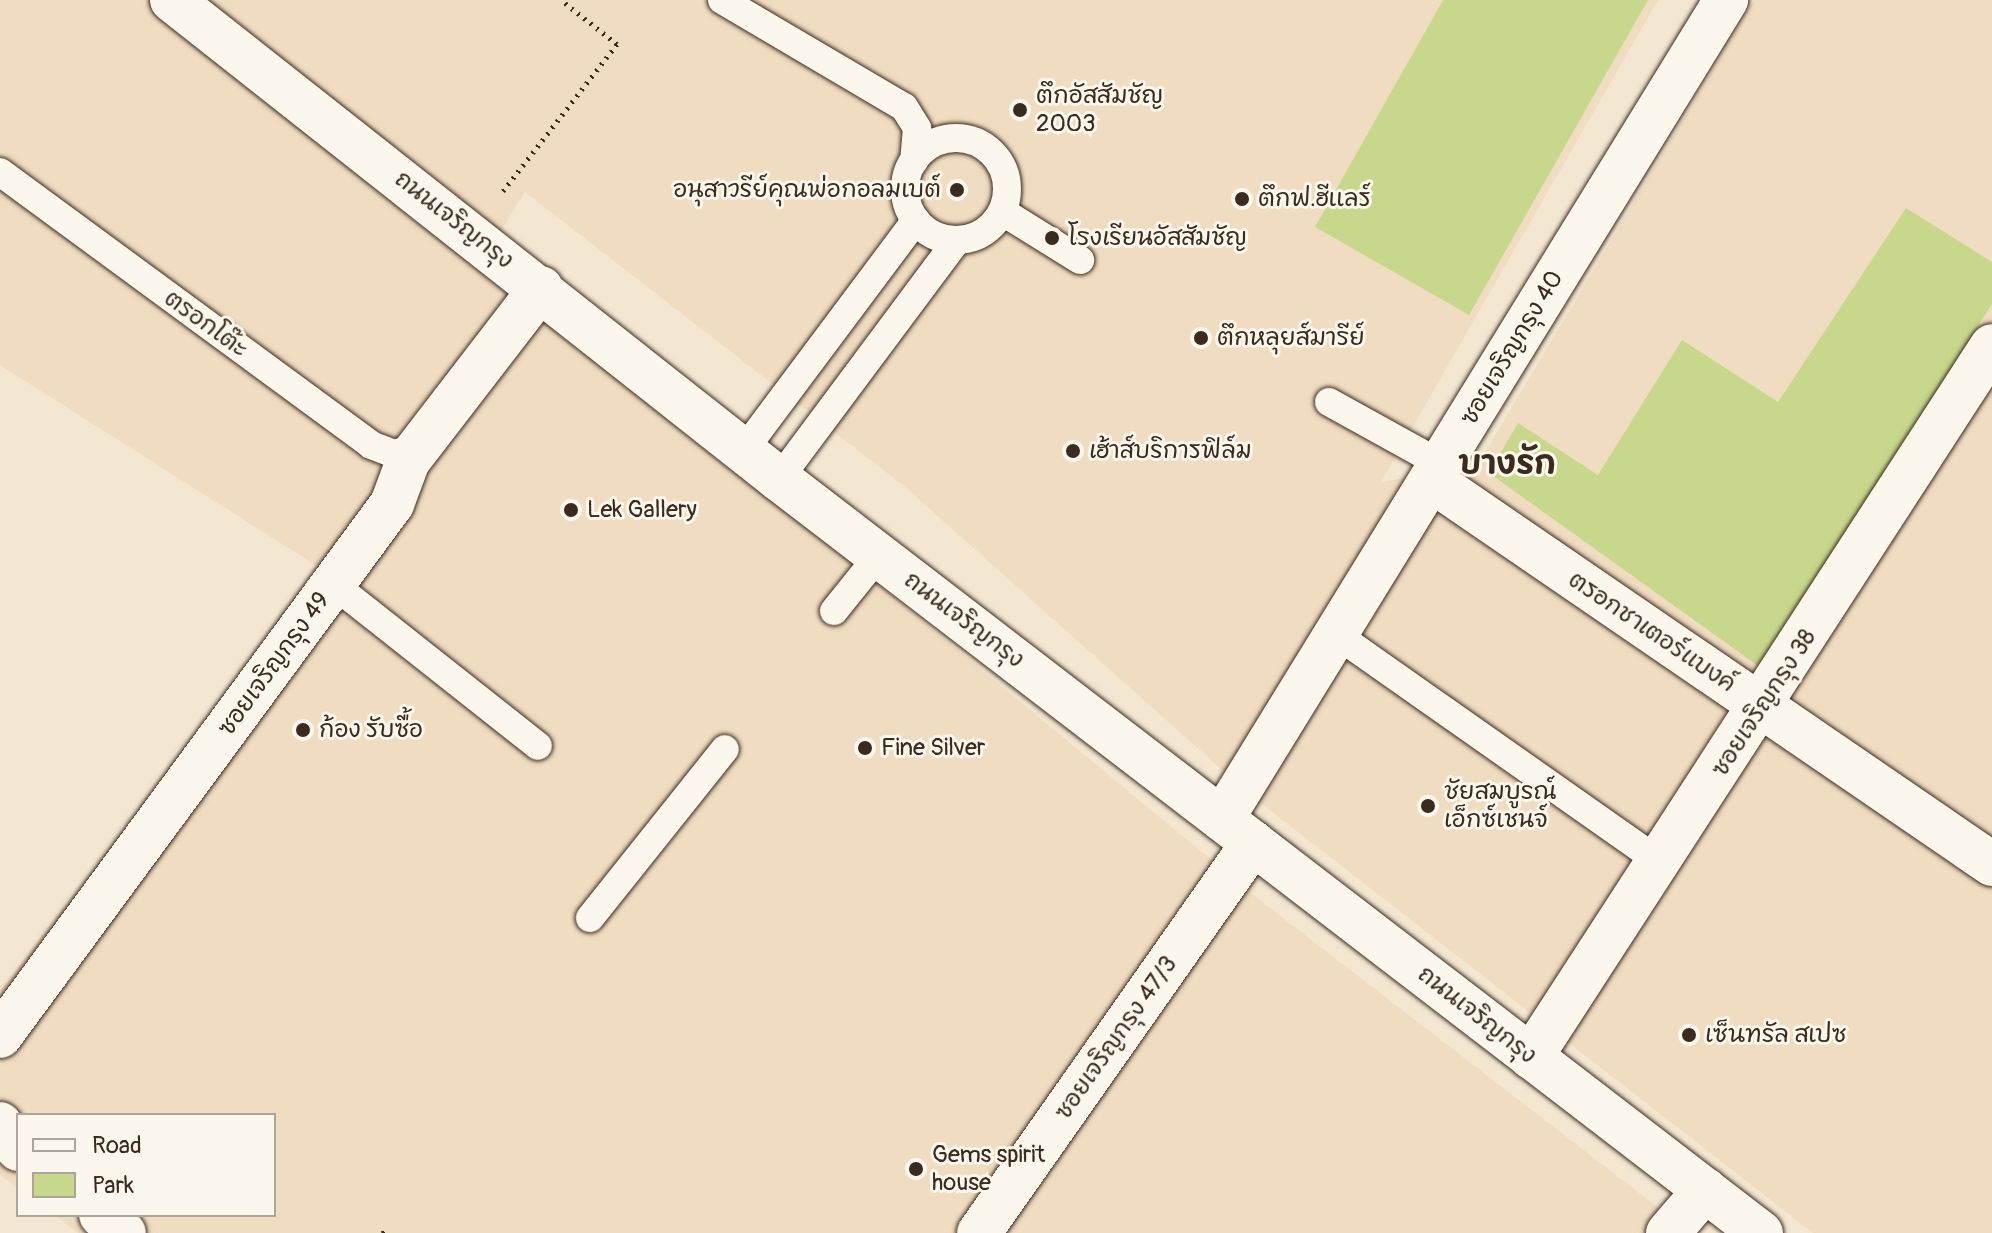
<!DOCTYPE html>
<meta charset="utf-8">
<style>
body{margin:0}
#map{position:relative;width:1992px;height:1233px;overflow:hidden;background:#f4e7d2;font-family:Pangolin,"Playpen Sans Thai",sans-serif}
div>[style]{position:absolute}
.built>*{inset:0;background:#f0dcc0}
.green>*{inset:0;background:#c7d88c}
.path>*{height:5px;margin-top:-2.5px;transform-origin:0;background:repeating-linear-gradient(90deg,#3b2a1e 0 2px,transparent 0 8px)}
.roads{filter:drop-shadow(0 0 2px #3b2a1e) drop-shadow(0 0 2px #3b2a1e)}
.lane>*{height:28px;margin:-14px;padding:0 14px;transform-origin:14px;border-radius:14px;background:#fbf7ec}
.lane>.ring{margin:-14px;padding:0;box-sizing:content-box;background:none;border:28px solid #fbf7ec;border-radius:50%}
.street>*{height:44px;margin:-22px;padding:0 22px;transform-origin:22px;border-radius:22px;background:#fbf7ec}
.secondary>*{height:44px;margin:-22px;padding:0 22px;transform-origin:22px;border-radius:22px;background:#fbf7ec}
.dots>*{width:22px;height:22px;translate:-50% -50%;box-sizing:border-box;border:4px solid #fbf7ec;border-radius:50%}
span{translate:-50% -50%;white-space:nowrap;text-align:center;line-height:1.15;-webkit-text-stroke:6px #fbf7ec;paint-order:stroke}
.poi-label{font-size:24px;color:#3b2a1e}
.left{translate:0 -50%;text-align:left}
.right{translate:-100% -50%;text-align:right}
.street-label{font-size:24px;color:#3b2a1e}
.district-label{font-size:32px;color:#3b2a1e;font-weight:700}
.legend{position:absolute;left:16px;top:1113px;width:260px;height:104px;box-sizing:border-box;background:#fbf7ec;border:2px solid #aea59a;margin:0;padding:10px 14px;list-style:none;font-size:24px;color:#3b2a1e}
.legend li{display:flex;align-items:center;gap:16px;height:40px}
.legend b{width:40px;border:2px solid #aea59a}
</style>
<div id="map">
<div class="built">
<i style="clip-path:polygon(0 0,1658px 0,1381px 482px,1477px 466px,1754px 0,1992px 0,1992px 1233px,1813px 1233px,1249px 794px,904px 486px,525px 192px,484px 258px,1261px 901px,1691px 1233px,78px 1233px,54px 1215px,274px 1215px,274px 1115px,18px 1115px,18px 1188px,0 1175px,0 990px,323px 570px,0 365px)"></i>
</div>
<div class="green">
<i style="clip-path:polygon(1443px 0,1648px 0,1469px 315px,1315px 227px)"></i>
<i style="clip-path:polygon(1906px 208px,1992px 262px,1992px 304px,1761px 668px,1489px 473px,1518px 423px,1598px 475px,1682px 340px,1778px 402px)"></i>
</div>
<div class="path">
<i style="left:503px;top:191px;width:186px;rotate:-52.2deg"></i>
<i style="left:617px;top:44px;width:71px;rotate:-141.8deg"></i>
<i style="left:383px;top:1233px;width:6px;rotate:-59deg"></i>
</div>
<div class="roads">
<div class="lane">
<i style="left:722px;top:0;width:211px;rotate:30.5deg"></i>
<i style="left:904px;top:107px;width:25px;rotate:58deg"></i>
<i style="left:917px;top:128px;width:33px;rotate:95deg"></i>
<i class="ring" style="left:905px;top:138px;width:74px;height:74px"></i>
<i style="left:0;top:172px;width:461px;rotate:36.3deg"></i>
<i style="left:371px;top:445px;width:25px;rotate:21deg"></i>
<i style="left:394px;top:454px;width:26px;rotate:-16deg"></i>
<i style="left:1003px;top:212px;width:91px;rotate:31.9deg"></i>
<i style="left:1329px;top:402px;width:128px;rotate:29deg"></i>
<i style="left:744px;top:450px;width:287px;rotate:-53.2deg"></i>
<i style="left:779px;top:479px;width:298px;rotate:-53.3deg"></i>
<i style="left:333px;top:584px;width:261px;rotate:38.3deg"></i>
<i style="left:834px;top:611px;width:72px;rotate:-51.2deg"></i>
<i style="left:1337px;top:635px;width:396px;rotate:35.1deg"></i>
<i style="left:590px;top:918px;width:216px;rotate:-51.4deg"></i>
</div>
<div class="street">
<i style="left:1431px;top:480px;width:680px;rotate:34.39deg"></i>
<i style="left:1222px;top:819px;width:962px;rotate:-58.39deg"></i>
<i style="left:0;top:1036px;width:661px;rotate:-53.62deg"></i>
<i style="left:392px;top:504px;width:46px;rotate:-69.6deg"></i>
<i style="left:408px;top:461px;width:218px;rotate:-52.4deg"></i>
<i style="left:1531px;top:1057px;width:847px;rotate:-57.04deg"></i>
<i style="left:0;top:1124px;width:31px;rotate:54deg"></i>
<i style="left:101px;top:1215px;width:29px;rotate:38deg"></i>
<i style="left:979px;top:1233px;width:477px;rotate:-54.9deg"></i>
<i style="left:1668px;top:1233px;width:57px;rotate:-49.3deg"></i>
</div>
<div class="secondary">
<i style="left:172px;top:0;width:773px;rotate:38.28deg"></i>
<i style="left:779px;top:479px;width:1238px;rotate:37.52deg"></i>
</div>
</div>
<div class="dots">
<i style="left:1020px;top:110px;background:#3b2a1e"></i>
<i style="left:957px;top:190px;background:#3b2a1e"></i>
<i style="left:1242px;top:199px;background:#3b2a1e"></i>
<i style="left:1052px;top:238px;background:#3b2a1e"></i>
<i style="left:1201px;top:338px;background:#3b2a1e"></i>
<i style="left:1073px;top:451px;background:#3b2a1e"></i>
<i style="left:571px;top:510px;background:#3b2a1e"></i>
<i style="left:303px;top:730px;background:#3b2a1e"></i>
<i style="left:865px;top:748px;background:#3b2a1e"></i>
<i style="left:1428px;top:806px;background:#3b2a1e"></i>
<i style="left:1689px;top:1035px;background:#3b2a1e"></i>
<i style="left:916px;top:1169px;background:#3b2a1e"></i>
</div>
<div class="poi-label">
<span class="left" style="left:1036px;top:110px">ตึกอัสสัมชัญ<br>2003</span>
<span class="right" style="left:941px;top:190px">อนุสาวรีย์คุณพ่อกอลมเบต์</span>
<span class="left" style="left:1258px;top:199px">ตึกฟ.ฮีแลร์</span>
<span class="left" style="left:1068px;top:238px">โรงเรียนอัสสัมชัญ</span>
<span class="left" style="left:1217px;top:338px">ตึกหลุยส์มารีย์</span>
<span class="left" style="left:1089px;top:451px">เฮ้าส์บริการฟิล์ม</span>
<span class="left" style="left:587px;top:510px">Lek Gallery</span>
<span class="left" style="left:319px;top:730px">ก้อง รับซื้อ</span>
<span class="left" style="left:881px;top:748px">Fine Silver</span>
<span class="left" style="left:1444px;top:806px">ชัยสมบูรณ์<br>เอ็กซ์เชนจ์</span>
<span class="left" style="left:1705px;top:1035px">เซ็นทรัล สเปซ</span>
<span class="left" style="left:932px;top:1169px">Gems spirit<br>house</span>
</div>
<div class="street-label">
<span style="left:454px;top:220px;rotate:38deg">ถนนเจริญกรุง</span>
<span style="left:206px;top:324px;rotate:36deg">ตรอกโต๊ะ</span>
<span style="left:1512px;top:348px;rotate:-59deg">ซอยเจริญกรุง 40</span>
<span style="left:964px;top:620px;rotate:37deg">ถนนเจริญกรุง</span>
<span style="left:1652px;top:632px;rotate:34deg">ตรอกชาเตอร์แบงค์</span>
<span style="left:274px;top:664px;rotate:-54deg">ซอยเจริญกรุง 49</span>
<span style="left:1764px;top:703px;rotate:-57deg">ซอยเจริญกรุง 38</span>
<span style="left:1477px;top:1015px;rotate:38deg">ถนนเจริญกรุง</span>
<span style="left:1116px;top:1038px;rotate:-55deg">ซอยเจริญกรุง 47/3</span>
</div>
<div class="district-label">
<span style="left:1507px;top:464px">บางรัก</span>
</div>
<ul class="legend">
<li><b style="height:10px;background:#fbf7ec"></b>Road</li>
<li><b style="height:22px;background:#c7d88c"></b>Park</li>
</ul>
</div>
